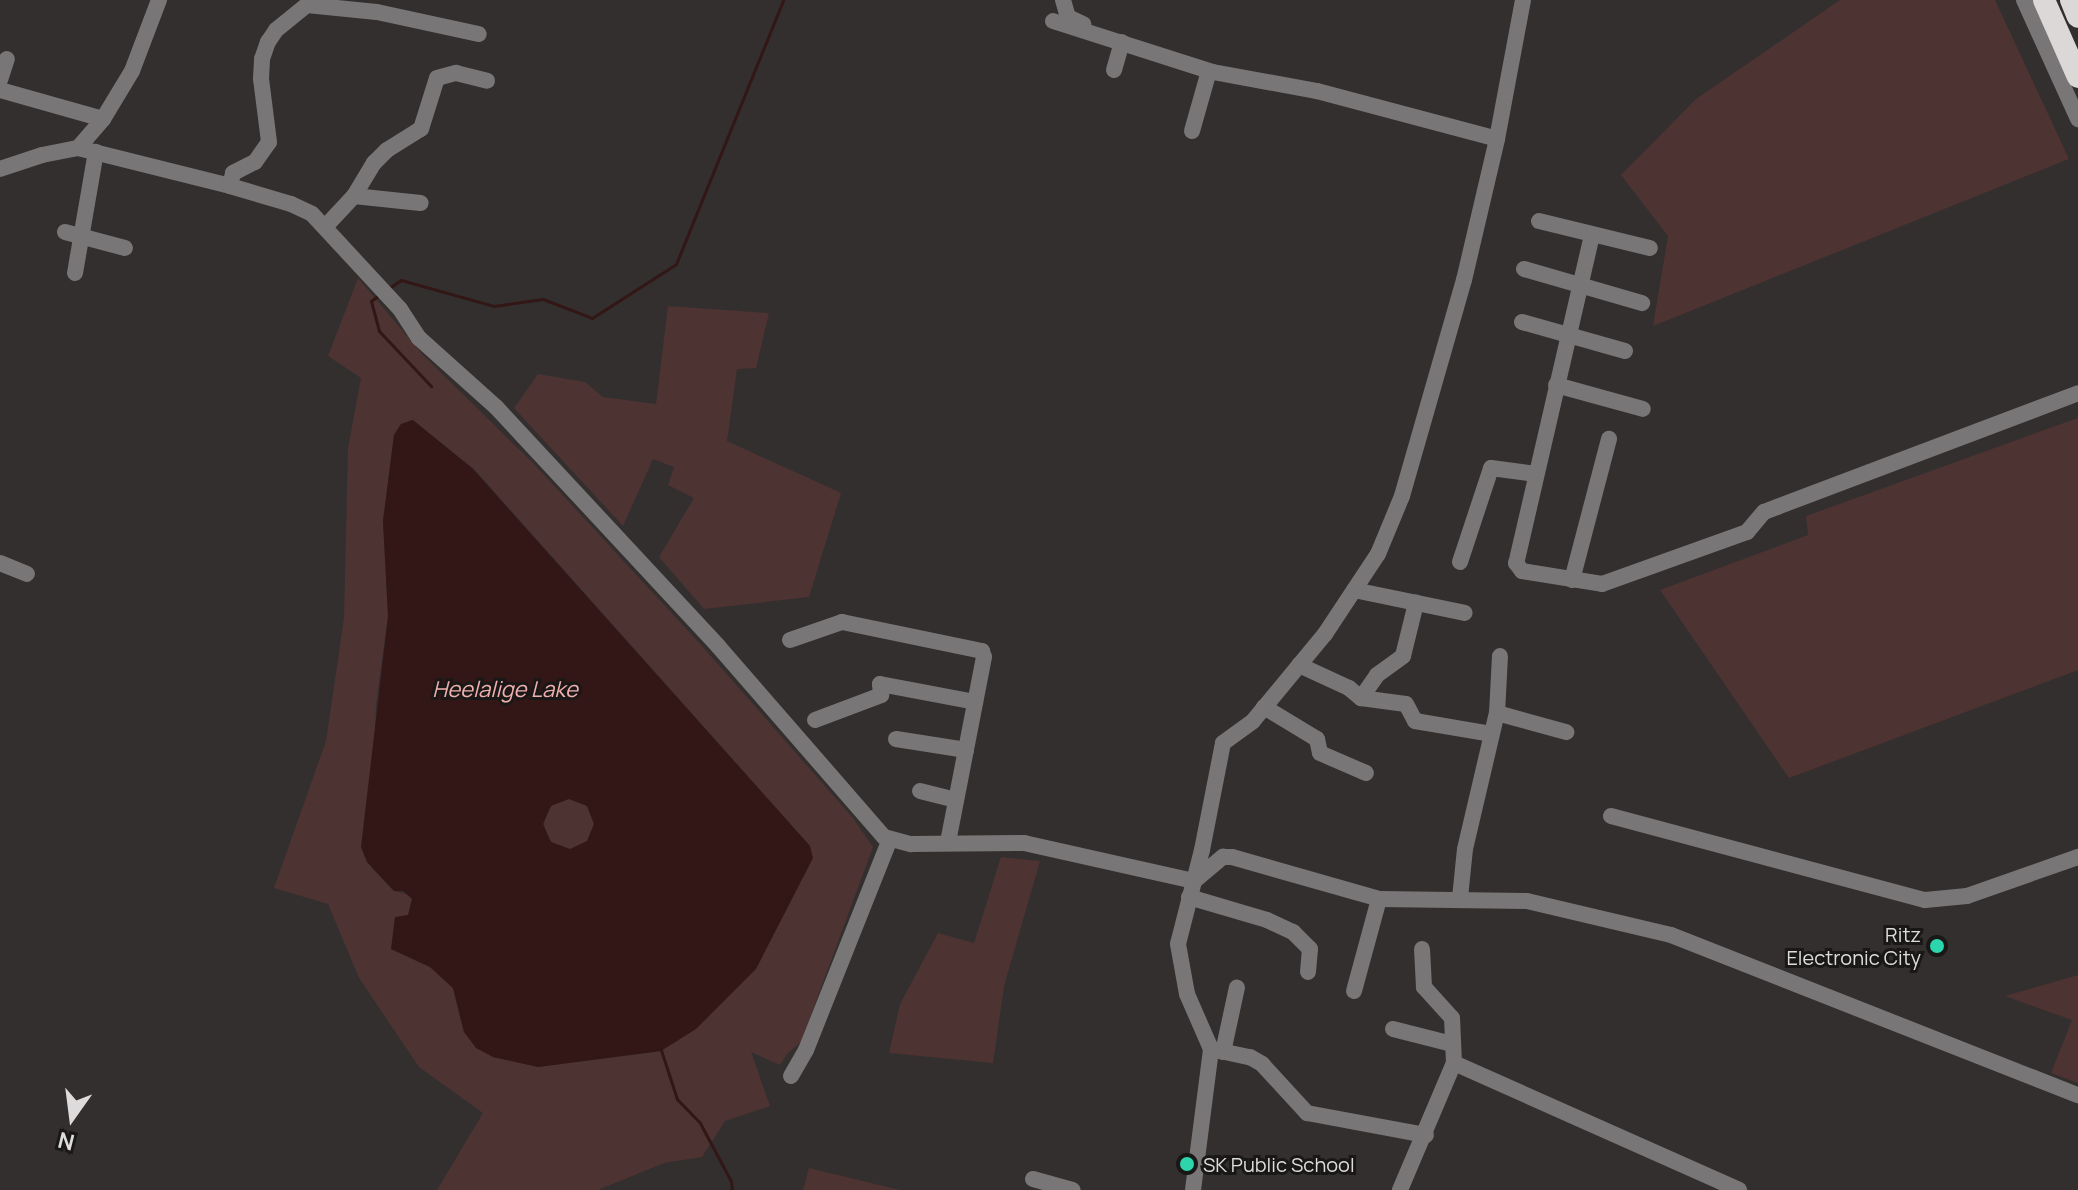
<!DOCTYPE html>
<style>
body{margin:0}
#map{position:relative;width:2078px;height:1190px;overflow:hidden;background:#332f2f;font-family:Manrope,sans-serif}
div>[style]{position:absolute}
.green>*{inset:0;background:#4d3332}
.round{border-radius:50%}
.water>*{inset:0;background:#331717}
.stream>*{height:3px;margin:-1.5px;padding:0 1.5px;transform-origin:1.5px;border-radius:1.5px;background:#331717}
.minor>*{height:16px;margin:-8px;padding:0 8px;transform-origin:8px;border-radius:8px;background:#787676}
.highway>*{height:22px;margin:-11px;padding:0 11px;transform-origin:11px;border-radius:11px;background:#ddd8d8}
.dots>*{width:22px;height:22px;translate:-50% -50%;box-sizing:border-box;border:4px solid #191817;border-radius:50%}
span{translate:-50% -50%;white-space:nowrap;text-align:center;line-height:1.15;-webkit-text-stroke:6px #191817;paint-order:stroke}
.poi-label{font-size:20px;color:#dddbdb}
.right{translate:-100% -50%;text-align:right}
.left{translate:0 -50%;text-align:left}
.water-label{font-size:22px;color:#efafad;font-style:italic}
.north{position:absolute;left:32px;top:1078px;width:80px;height:80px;-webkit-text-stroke:6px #191817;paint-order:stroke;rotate:194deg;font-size:22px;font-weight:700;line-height:32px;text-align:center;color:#dddbdb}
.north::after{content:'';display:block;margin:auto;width:28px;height:36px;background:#dddbdb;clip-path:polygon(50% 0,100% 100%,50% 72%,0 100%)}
</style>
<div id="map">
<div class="green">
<i style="clip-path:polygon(1840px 0,1995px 0,2069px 159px,1653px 326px,1668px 236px,1621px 175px,1696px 99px)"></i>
<i style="clip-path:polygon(evenodd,358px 278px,423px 355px,534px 464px,702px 646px,853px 818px,873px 847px,801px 1042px,788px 1053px,780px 1065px,751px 1052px,770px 1106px,725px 1121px,702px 1157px,664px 1163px,598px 1190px,437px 1190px,483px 1113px,419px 1067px,359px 978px,328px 904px,274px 888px,326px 741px,344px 618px,348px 448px,361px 378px,328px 356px,358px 278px,412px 420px,474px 469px,810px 846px,661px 1051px,538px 1067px,493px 1057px,464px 1032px,453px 988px,430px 967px,391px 949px,400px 918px,408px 915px,413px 903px,410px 895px,394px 891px,371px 867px,376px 705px,388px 616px,383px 521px,394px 435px,401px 424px,412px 420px)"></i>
<i style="clip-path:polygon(668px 306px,769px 313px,756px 368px,737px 369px,727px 441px,841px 493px,809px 597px,704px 609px,659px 557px,694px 498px,668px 485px,674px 467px,653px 459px,623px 526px,514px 408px,538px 374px,585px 382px,603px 397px,656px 404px)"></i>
<i style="clip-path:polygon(2078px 418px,2078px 670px,1789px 778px,1660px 590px,1808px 535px,1806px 516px)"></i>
<i class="round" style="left:544px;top:799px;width:50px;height:50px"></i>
<i style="clip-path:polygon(1001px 857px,1040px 861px,1004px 986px,993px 1063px,889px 1053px,900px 1004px,938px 933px,974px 943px)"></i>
<i style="clip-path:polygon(2078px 975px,2078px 1083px,2051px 1073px,2072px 1020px,2005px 996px)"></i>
<i style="clip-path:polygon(809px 1168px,900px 1190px,803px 1190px)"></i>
</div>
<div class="water">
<i style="clip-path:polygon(evenodd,413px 420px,473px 469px,810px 846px,813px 858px,756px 969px,696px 1029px,661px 1051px,538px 1067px,493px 1057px,476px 1048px,464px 1032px,453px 988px,430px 967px,391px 949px,395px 917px,408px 915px,412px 899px,403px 891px,394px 891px,367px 862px,361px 847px,388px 616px,383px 521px,394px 435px,401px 424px,413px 420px,569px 799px,587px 806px,594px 824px,587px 841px,570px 849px,551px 842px,543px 824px,551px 806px,569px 799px)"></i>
</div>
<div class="stream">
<i style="left:388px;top:289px;width:16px;rotate:-35deg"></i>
<i style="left:401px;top:280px;width:97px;rotate:15.6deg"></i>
<i style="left:494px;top:306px;width:49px;rotate:-8.1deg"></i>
<i style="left:543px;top:299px;width:53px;rotate:21.2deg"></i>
<i style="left:592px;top:318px;width:100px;rotate:-32.7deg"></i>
<i style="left:676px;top:264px;width:285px;rotate:-67.9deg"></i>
<i style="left:379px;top:295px;width:10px;rotate:143deg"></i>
<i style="left:371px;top:301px;width:31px;rotate:75deg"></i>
<i style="left:379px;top:331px;width:76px;rotate:46.6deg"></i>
<i style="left:661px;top:1050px;width:52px;rotate:71.9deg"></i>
<i style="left:677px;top:1099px;width:33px;rotate:46deg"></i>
<i style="left:700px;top:1123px;width:66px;rotate:61.9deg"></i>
<i style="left:731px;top:1181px;width:9px;rotate:84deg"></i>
</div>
<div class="minor">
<i style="left:1063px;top:0;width:18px;rotate:74deg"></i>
<i style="left:1068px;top:17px;width:17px;rotate:25deg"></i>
<i style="left:2024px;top:0;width:131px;rotate:65.6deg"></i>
<i style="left:1053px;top:21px;width:168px;rotate:17.7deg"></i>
<i style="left:1213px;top:72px;width:106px;rotate:10.4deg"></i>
<i style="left:1317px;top:91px;width:186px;rotate:14.9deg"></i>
<i style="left:1114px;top:70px;width:29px;rotate:-74deg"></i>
<i style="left:0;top:80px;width:22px;rotate:-72deg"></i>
<i style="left:0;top:90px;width:107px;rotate:15.7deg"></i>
<i style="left:1192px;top:131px;width:62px;rotate:-74.2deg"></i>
<i style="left:78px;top:148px;width:38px;rotate:-49deg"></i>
<i style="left:103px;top:119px;width:56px;rotate:-58.9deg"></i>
<i style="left:132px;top:71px;width:76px;rotate:-69.2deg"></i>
<i style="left:0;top:169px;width:44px;rotate:-18.4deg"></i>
<i style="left:42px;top:155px;width:37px;rotate:-11deg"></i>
<i style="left:78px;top:148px;width:157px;rotate:14deg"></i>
<i style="left:230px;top:186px;width:64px;rotate:16.4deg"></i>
<i style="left:291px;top:204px;width:23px;rotate:25deg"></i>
<i style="left:312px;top:214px;width:129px;rotate:47.2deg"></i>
<i style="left:400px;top:309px;width:35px;rotate:57deg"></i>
<i style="left:419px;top:338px;width:103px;rotate:41.9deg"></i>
<i style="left:496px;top:407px;width:326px;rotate:47.1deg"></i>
<i style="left:718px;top:646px;width:253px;rotate:49deg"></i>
<i style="left:884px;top:837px;width:28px;rotate:15deg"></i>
<i style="left:911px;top:844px;width:113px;rotate:-0.5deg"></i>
<i style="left:1024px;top:843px;width:174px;rotate:12.6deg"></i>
<i style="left:1194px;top:881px;width:38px;rotate:-40deg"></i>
<i style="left:1223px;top:857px;width:9px"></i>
<i style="left:1232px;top:857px;width:153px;rotate:15.9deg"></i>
<i style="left:1379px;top:899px;width:148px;rotate:0.8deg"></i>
<i style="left:1527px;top:901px;width:148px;rotate:13.3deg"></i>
<i style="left:1671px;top:935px;width:437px;rotate:21.5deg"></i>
<i style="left:230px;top:186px;width:13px;rotate:-77deg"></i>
<i style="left:233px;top:173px;width:25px;rotate:-27deg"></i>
<i style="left:255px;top:162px;width:24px;rotate:-55deg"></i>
<i style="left:269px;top:142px;width:64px;rotate:-97.2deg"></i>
<i style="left:261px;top:79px;width:20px;rotate:-87deg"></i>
<i style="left:262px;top:59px;width:18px;rotate:-71deg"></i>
<i style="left:268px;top:42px;width:14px;rotate:-56deg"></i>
<i style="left:276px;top:30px;width:40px;rotate:-39deg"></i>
<i style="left:307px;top:5px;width:70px;rotate:5.7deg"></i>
<i style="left:377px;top:12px;width:104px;rotate:12.2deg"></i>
<i style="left:354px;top:196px;width:67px;rotate:6deg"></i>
<i style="left:1539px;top:221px;width:114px;rotate:13.7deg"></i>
<i style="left:325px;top:227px;width:42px;rotate:-46.9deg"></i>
<i style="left:354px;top:196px;width:39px;rotate:-59deg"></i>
<i style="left:374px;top:163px;width:18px;rotate:-45deg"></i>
<i style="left:387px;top:150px;width:40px;rotate:-32deg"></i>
<i style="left:421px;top:129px;width:53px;rotate:-72.6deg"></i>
<i style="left:437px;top:78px;width:20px;rotate:-15deg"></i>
<i style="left:456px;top:73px;width:32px;rotate:14deg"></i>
<i style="left:65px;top:232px;width:62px;rotate:14.9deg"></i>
<i style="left:1592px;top:235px;width:337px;rotate:103deg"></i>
<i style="left:1516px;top:563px;width:10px;rotate:53deg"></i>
<i style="left:1522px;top:571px;width:81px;rotate:9.2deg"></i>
<i style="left:1602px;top:584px;width:154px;rotate:-19.7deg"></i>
<i style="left:1747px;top:532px;width:26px;rotate:-50deg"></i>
<i style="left:1764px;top:512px;width:14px;rotate:-21deg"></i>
<i style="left:1777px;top:507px;width:322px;rotate:-20.7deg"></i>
<i style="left:1524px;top:269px;width:123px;rotate:16.1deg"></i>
<i style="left:75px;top:273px;width:123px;rotate:-80.2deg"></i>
<i style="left:1522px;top:322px;width:107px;rotate:15.7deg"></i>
<i style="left:1556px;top:385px;width:90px;rotate:15.4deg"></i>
<i style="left:1460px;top:562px;width:99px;rotate:-71.7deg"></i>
<i style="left:1491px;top:468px;width:45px;rotate:7.6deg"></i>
<i style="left:0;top:563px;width:29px;rotate:22deg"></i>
<i style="left:1572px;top:580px;width:146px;rotate:-75.3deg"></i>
<i style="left:1354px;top:590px;width:113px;rotate:11.7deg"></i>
<i style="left:790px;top:640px;width:55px;rotate:-19.1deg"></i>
<i style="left:842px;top:622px;width:143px;rotate:11.7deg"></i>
<i style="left:982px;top:651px;width:6px;rotate:72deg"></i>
<i style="left:984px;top:657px;width:188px;rotate:101deg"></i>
<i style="left:1299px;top:665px;width:55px;rotate:24.7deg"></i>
<i style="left:1349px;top:688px;width:16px;rotate:40deg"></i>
<i style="left:1361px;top:698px;width:45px;rotate:7.6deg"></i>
<i style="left:1406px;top:704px;width:19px;rotate:62deg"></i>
<i style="left:1415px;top:721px;width:77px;rotate:9.7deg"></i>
<i style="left:1361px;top:698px;width:28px;rotate:-55deg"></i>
<i style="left:1377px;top:675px;width:32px;rotate:-36deg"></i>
<i style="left:1403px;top:656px;width:55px;rotate:-76.2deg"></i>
<i style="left:1264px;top:707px;width:62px;rotate:31.1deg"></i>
<i style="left:1317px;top:739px;width:14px;rotate:78deg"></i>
<i style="left:1320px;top:753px;width:50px;rotate:23.5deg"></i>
<i style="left:1497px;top:713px;width:72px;rotate:15.4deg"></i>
<i style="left:815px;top:720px;width:71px;rotate:-20.7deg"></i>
<i style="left:881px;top:695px;width:11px;rotate:-95deg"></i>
<i style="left:880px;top:684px;width:97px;rotate:10.7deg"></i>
<i style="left:896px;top:739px;width:71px;rotate:8.9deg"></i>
<i style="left:920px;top:791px;width:37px;rotate:14deg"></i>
<i style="left:1611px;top:816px;width:325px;rotate:15deg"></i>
<i style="left:1925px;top:900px;width:42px;rotate:-5.4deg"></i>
<i style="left:1967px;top:896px;width:118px;rotate:-19.4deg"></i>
<i style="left:1189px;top:897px;width:81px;rotate:16.4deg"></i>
<i style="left:1267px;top:920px;width:29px;rotate:25deg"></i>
<i style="left:1293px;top:932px;width:24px;rotate:45deg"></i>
<i style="left:1310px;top:949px;width:23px;rotate:95deg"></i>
<i style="left:1460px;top:898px;width:49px;rotate:-84.2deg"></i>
<i style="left:1465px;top:849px;width:140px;rotate:-76.8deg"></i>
<i style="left:1497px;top:713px;width:57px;rotate:-87deg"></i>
<i style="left:1354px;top:991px;width:95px;rotate:-74.8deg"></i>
<i style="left:1393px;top:1029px;width:61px;rotate:14.3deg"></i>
<i style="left:1211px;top:1049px;width:40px;rotate:12deg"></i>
<i style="left:1250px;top:1057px;width:14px;rotate:30deg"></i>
<i style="left:1262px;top:1064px;width:67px;rotate:47.4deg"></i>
<i style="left:1307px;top:1113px;width:121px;rotate:10.5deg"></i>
<i style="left:1223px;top:1052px;width:66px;rotate:-77.8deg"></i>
<i style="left:1454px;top:1063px;width:312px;rotate:24deg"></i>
<i style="left:791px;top:1076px;width:30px;rotate:-60deg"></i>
<i style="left:806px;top:1050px;width:227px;rotate:-68.3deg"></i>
<i style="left:1033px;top:1179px;width:41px;rotate:15.4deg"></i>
<i style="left:1193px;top:1190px;width:142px;rotate:-82.7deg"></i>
<i style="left:1211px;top:1049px;width:60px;rotate:-113.6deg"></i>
<i style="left:1187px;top:994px;width:51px;rotate:-100.2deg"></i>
<i style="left:1178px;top:944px;width:97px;rotate:-75.7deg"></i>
<i style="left:1202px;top:850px;width:109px;rotate:-78.9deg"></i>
<i style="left:1223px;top:743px;width:37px;rotate:-36deg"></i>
<i style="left:1253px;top:721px;width:113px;rotate:-50.4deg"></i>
<i style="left:1325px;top:634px;width:96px;rotate:-56.5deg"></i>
<i style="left:1378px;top:554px;width:63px;rotate:-67.5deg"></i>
<i style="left:1402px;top:496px;width:225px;rotate:-74deg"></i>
<i style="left:1464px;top:280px;width:145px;rotate:-76.8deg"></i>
<i style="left:1497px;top:139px;width:141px;rotate:-79.4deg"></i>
<i style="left:1400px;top:1190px;width:138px;rotate:-67deg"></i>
<i style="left:1454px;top:1063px;width:45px;rotate:-92.5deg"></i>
<i style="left:1452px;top:1018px;width:42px;rotate:-132.1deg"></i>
<i style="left:1424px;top:987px;width:38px;rotate:-93deg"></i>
</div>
<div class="highway">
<i style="left:2044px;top:0;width:84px;rotate:66.2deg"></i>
<i style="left:2071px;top:0;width:18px;rotate:68deg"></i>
</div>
<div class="dots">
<i style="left:1937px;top:946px;background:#2cd5ab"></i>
<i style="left:1187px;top:1164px;background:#2cd5ab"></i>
</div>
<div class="poi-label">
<span class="right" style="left:1921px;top:946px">Ritz<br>Electronic City</span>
<span class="left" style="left:1203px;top:1164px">SK Public School</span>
</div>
<div class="water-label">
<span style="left:505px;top:690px">Heelalige Lake</span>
</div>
<div class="north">N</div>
</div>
